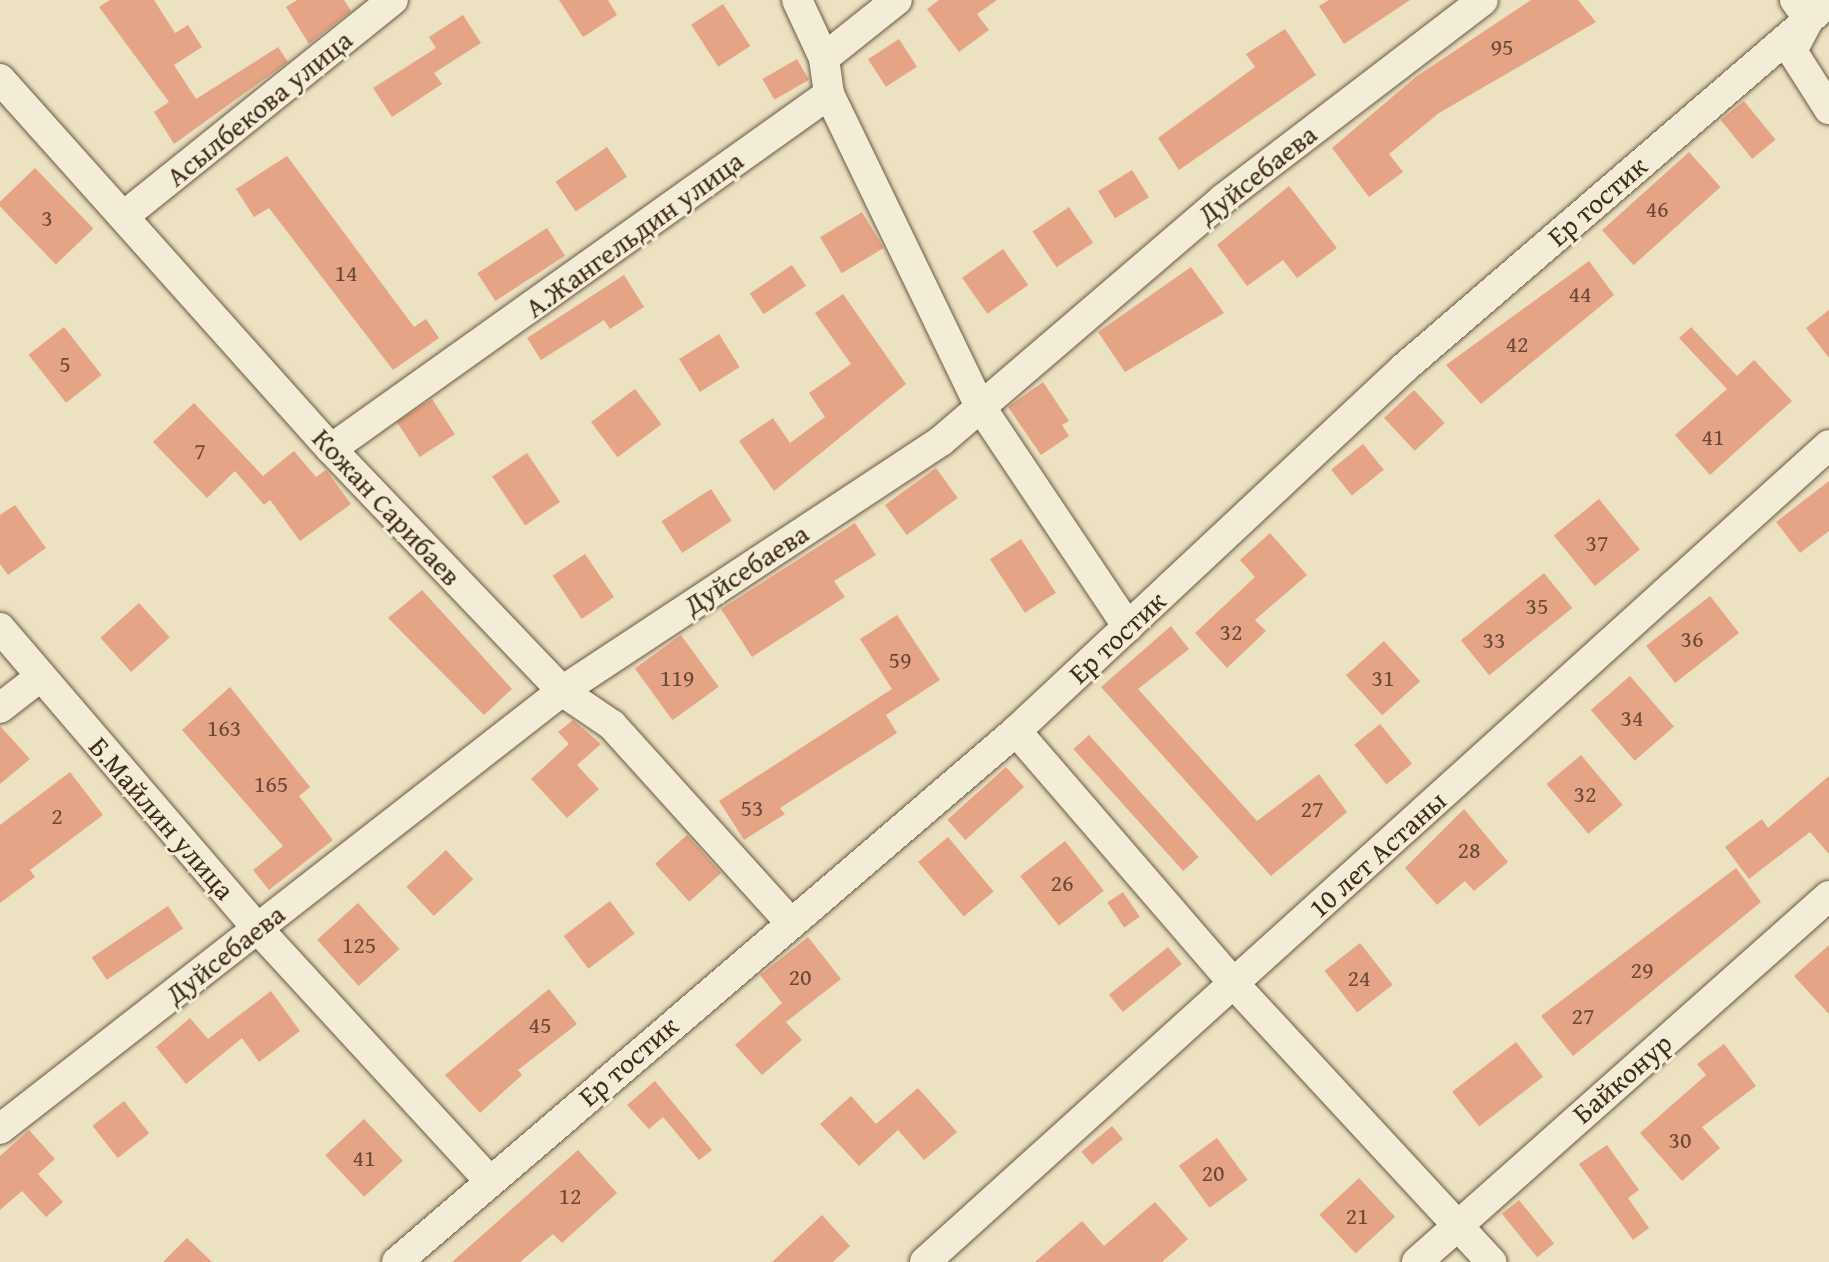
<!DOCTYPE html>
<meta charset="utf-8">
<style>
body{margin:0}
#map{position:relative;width:1829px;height:1262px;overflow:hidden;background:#ece1c1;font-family:"Gentium Book Plus",serif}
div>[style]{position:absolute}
.building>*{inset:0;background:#e5a485;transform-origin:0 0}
.roads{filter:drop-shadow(0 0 2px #6c5844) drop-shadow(0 0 2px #6c5844)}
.minor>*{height:30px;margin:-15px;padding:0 15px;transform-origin:15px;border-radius:15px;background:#f3ecd7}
span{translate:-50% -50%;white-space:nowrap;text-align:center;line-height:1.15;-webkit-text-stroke:6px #f3ecd7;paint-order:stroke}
.number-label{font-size:24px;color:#6a4936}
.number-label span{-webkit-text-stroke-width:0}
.street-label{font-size:28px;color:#412b1b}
</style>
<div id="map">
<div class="building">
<i style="clip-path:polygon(110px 0,154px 0,175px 33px,188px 25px,202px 47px,174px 65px,196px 99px,278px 47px,288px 62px,174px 144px,154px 112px,169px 102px,99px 7px)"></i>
<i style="clip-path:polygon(297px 0,344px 0,351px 11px,309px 44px,286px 7px)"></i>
<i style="clip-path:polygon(559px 0,608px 0,617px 15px,583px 37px)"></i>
<i style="clip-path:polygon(939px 0,997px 0,977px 14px,989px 30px,959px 52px,927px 9px)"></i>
<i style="clip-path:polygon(1329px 0,1410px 0,1344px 44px,1319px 6px)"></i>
<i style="clip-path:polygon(1531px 0,1578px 0,1596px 22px,1439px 113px,1389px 154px,1403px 172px,1369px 197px,1332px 148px,1417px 76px)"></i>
<i style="left:723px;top:4px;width:50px;height:38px;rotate:57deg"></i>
<i style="clip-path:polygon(463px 15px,481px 43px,434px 73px,442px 84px,392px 117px,373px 88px,436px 48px,429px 37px)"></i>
<i style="clip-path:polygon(1285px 29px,1316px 75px,1179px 170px,1158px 138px,1255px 67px,1246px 54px)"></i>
<i style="left:899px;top:39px;width:33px;height:37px;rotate:57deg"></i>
<i style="left:797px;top:59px;width:24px;height:40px;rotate:60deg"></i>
<i style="left:1744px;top:101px;width:50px;height:30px;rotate:51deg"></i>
<i style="left:607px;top:147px;width:36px;height:62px;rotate:56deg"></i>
<i style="left:1689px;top:152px;width:47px;height:117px;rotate:48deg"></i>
<i style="clip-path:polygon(287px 156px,414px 327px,426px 319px,439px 338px,393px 370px,269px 208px,254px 217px,236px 189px)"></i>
<i style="left:35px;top:168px;width:84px;height:52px;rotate:46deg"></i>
<i style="left:1132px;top:170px;width:32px;height:40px;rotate:58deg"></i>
<i style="clip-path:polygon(1289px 186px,1337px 248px,1297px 278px,1283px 260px,1247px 286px,1217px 245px)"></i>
<i style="left:1069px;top:207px;width:43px;height:44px;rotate:56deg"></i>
<i style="left:862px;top:212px;width:42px;height:49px;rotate:59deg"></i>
<i style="left:547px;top:228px;width:33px;height:83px;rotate:57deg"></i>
<i style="left:1003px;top:249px;width:44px;height:50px;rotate:55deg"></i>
<i style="clip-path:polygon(1589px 261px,1614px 295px,1481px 404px,1446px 365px)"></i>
<i style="left:792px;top:265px;width:25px;height:51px;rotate:56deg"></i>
<i style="clip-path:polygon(1191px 267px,1224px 313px,1125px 372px,1098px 332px)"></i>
<i style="clip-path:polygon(624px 275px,644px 307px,610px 329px,604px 320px,541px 360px,527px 338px)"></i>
<i style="clip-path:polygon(843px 294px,906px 384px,774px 491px,739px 441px,773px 418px,790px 443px,825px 417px,809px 393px,851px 364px,815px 313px)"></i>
<i style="clip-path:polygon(1829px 310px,1829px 358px,1806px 328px)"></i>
<i style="left:64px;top:327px;width:61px;height:45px;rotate:52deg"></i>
<i style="clip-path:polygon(1691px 327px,1737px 376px,1754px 360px,1792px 401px,1710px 475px,1675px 435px,1727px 389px,1679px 338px)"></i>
<i style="left:719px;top:334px;width:39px;height:47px;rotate:58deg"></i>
<i style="clip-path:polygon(1043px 382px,1069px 421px,1062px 425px,1069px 436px,1041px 455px,1008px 407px)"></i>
<i style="left:635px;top:389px;width:44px;height:55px;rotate:53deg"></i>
<i style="left:1414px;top:390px;width:45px;height:41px;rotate:47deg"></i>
<i style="left:432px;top:399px;width:42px;height:42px;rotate:57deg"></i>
<i style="clip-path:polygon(194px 403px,263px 476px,294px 451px,316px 477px,326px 470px,351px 504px,300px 541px,270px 500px,264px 505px,235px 471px,207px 498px,153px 442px)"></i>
<i style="left:1363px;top:444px;width:33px;height:41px;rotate:51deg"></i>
<i style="left:527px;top:453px;width:59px;height:42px;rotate:56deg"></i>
<i style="left:936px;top:468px;width:37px;height:63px;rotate:54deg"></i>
<i style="clip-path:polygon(1829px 481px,1829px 531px,1800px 553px,1776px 522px)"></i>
<i style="left:711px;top:489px;width:38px;height:59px;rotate:57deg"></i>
<i style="left:1599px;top:499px;width:65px;height:58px;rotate:51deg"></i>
<i style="clip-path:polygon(15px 505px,46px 548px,8px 575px,0 564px,0 515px)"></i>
<i style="clip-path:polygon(855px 523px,876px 555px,834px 581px,845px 597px,752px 657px,721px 609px)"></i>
<i style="clip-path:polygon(1270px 533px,1307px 575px,1255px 620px,1266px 631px,1227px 668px,1195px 633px,1255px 577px,1240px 560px)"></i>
<i style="left:1021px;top:539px;width:64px;height:37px;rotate:57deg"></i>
<i style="left:585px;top:554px;width:52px;height:39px;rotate:56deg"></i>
<i style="left:1544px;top:573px;width:45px;height:107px;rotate:51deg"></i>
<i style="clip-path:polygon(422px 590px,512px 689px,484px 715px,388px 618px)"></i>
<i style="left:1710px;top:596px;width:47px;height:81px;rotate:52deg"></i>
<i style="left:139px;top:603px;width:46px;height:52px;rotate:48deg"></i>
<i style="clip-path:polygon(897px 615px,940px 680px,886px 715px,897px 733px,780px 808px,785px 814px,744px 840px,719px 801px,892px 689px,860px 639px)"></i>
<i style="clip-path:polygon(1171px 626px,1189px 649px,1138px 689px,1257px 821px,1319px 774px,1347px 812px,1271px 876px,1101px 687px)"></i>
<i style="left:681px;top:635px;width:64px;height:57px;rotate:54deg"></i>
<i style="left:1384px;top:641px;width:54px;height:51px;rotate:48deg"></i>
<i style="left:1630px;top:676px;width:67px;height:52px;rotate:49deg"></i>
<i style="clip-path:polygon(230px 687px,310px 787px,299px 796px,333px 840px,269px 890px,253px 870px,283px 846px,182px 730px)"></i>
<i style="clip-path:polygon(573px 720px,601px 744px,577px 765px,599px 789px,567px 818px,531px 779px,569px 744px,558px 732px)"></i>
<i style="left:1380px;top:724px;width:51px;height:33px;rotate:51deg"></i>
<i style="clip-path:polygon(0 726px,30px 759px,0 784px)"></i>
<i style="left:1089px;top:735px;width:164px;height:21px;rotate:48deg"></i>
<i style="left:1581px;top:755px;width:65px;height:45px;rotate:50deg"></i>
<i style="left:1006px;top:767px;width:27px;height:79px;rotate:48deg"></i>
<i style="clip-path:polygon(70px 772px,103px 815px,30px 870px,35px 877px,0 903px,0 825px)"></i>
<i style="clip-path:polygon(1829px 776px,1829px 854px,1810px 832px,1749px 879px,1725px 847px,1762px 819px,1768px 828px)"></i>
<i style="clip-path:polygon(1464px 809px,1508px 862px,1474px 891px,1465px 881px,1437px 905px,1405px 868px)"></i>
<i style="left:687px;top:835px;width:51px;height:43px;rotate:48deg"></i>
<i style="left:948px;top:837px;width:71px;height:39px;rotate:50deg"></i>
<i style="left:1065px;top:841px;width:63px;height:57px;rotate:52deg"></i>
<i style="left:446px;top:850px;width:40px;height:54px;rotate:47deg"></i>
<i style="clip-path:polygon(1736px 868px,1761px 902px,1573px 1056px,1541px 1016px)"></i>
<i style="left:1123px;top:892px;width:30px;height:19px;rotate:56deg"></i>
<i style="left:610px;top:901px;width:41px;height:58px;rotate:53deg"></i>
<i style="left:358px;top:903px;width:62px;height:55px;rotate:48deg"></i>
<i style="left:168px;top:906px;width:27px;height:92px;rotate:56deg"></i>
<i style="clip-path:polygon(808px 937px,841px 979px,786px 1022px,802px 1040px,762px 1075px,735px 1045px,782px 1003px,760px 975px)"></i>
<i style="left:1360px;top:943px;width:53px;height:45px;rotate:52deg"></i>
<i style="clip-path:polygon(1829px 945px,1829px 1014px,1794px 976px)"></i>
<i style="left:1168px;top:947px;width:22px;height:76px;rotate:51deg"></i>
<i style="clip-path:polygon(549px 989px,577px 1024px,518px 1070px,522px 1075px,480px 1113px,445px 1075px)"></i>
<i style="clip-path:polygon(271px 991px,300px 1031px,259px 1062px,242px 1038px,186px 1084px,156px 1047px,190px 1018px,208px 1039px)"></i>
<i style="left:1516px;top:1042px;width:44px;height:81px;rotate:52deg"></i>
<i style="clip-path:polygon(1724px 1044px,1756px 1086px,1702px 1127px,1720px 1148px,1682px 1181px,1640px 1133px,1706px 1075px,1697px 1064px)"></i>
<i style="clip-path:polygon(655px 1081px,712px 1150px,699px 1160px,663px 1117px,649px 1129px,627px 1105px)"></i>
<i style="clip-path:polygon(918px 1088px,957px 1132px,924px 1160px,898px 1130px,859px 1166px,820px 1124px,851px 1096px,876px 1124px)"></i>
<i style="left:124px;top:1101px;width:41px;height:40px;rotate:52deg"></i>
<i style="left:364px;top:1119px;width:57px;height:53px;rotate:47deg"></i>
<i style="left:1112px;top:1126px;width:17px;height:40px;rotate:50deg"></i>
<i style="clip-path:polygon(29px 1130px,55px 1159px,38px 1174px,63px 1202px,46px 1217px,22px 1191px,0 1210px,0 1156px)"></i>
<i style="left:1217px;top:1138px;width:52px;height:47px;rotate:54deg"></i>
<i style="clip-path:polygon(1607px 1145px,1639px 1190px,1628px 1198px,1649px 1228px,1633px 1240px,1579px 1164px)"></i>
<i style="clip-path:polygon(578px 1150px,617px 1193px,562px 1243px,553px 1234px,520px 1262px,452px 1262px)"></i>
<i style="left:1359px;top:1178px;width:53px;height:54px;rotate:47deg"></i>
<i style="left:1519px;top:1200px;width:56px;height:22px;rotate:51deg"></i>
<i style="clip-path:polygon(1155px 1202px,1188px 1239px,1162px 1262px,1035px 1262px,1082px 1221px,1104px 1246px)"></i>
<i style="clip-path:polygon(822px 1215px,850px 1246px,833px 1262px,772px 1262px)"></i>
<i style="clip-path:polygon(187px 1238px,212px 1262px,163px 1262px)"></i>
</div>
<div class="roads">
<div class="minor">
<i style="left:797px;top:0;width:64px;rotate:65deg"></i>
<i style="left:1795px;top:0;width:24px;rotate:54deg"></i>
<i style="left:1809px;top:19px;width:36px;rotate:118deg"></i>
<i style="left:1792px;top:51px;width:69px;rotate:57.5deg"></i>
<i style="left:0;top:79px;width:496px;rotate:48.2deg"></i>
<i style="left:331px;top:449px;width:335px;rotate:46.3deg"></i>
<i style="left:562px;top:691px;width:60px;rotate:34.2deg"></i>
<i style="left:612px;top:725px;width:263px;rotate:47.9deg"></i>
<i style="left:829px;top:94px;width:347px;rotate:64.2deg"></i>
<i style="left:980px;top:406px;width:266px;rotate:56.2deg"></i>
<i style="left:124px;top:216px;width:345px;rotate:-38.8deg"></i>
<i style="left:331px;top:449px;width:612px;rotate:-35.48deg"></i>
<i style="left:829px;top:94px;width:36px;rotate:-98deg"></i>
<i style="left:824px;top:58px;width:93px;rotate:-38.5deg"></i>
<i style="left:0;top:628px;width:396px;rotate:49.4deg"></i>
<i style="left:258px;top:929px;width:343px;rotate:47.4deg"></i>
<i style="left:0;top:708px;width:51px;rotate:-37.8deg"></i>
<i style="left:1016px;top:731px;width:334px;rotate:49.2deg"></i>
<i style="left:1234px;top:984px;width:379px;rotate:47.2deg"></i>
<i style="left:0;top:1129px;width:713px;rotate:-37.93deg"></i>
<i style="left:562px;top:691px;width:454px;rotate:-33.4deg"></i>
<i style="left:941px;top:441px;width:372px;rotate:-40.6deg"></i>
<i style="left:1223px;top:199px;width:327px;rotate:-37.4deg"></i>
<i style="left:397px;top:1262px;width:816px;rotate:-40.62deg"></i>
<i style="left:1016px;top:731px;width:531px;rotate:-43.09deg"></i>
<i style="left:1404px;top:368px;width:561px;rotate:-40.73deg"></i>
<i style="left:925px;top:1262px;width:1218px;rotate:-42.11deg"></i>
<i style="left:1417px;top:1262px;width:551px;rotate:-41.62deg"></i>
</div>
</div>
<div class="number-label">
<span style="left:1502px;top:47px">95</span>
<span style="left:1657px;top:209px">46</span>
<span style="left:47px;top:218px">3</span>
<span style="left:346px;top:273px">14</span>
<span style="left:1580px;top:294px">44</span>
<span style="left:1517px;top:344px">42</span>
<span style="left:65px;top:364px">5</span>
<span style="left:1713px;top:437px">41</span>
<span style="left:200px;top:451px">7</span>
<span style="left:1597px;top:543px">37</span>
<span style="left:1537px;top:606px">35</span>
<span style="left:1231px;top:632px">32</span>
<span style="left:1692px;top:639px">36</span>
<span style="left:1494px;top:640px">33</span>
<span style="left:900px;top:660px">59</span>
<span style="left:677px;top:678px">119</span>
<span style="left:1383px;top:678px">31</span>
<span style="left:1632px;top:718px">34</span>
<span style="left:224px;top:728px">163</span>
<span style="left:271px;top:784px">165</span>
<span style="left:1585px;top:794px">32</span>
<span style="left:752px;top:808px">53</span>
<span style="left:1312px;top:809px">27</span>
<span style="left:57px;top:816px">2</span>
<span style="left:1469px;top:850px">28</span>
<span style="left:1062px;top:883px">26</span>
<span style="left:359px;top:945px">125</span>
<span style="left:1642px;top:970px">29</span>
<span style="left:800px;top:977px">20</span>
<span style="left:1359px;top:978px">24</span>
<span style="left:1583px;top:1016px">27</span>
<span style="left:540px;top:1025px">45</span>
<span style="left:1680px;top:1140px">30</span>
<span style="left:364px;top:1158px">41</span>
<span style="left:1213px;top:1173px">20</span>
<span style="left:570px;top:1196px">12</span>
<span style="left:1357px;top:1216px">21</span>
</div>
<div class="street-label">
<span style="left:259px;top:108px;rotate:-39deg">Асылбекова улица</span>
<span style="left:1257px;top:174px;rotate:-38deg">Дуйсебаева</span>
<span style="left:1597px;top:201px;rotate:-41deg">Ер тостик</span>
<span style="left:634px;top:234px;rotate:-36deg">А.Жангельдин улица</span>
<span style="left:387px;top:507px;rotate:47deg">Кожан Сарибаев</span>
<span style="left:746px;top:569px;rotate:-33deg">Дуйсебаева</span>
<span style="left:1117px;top:637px;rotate:-43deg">Ер тостик</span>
<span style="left:162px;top:818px;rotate:49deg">Б.Майлин улица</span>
<span style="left:1377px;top:854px;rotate:-42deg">10 лет Астаны</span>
<span style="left:225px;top:954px;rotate:-38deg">Дуйсебаева</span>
<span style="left:628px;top:1061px;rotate:-41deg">Ер тостик</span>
<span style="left:1622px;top:1078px;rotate:-41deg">Байконур</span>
</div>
</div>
